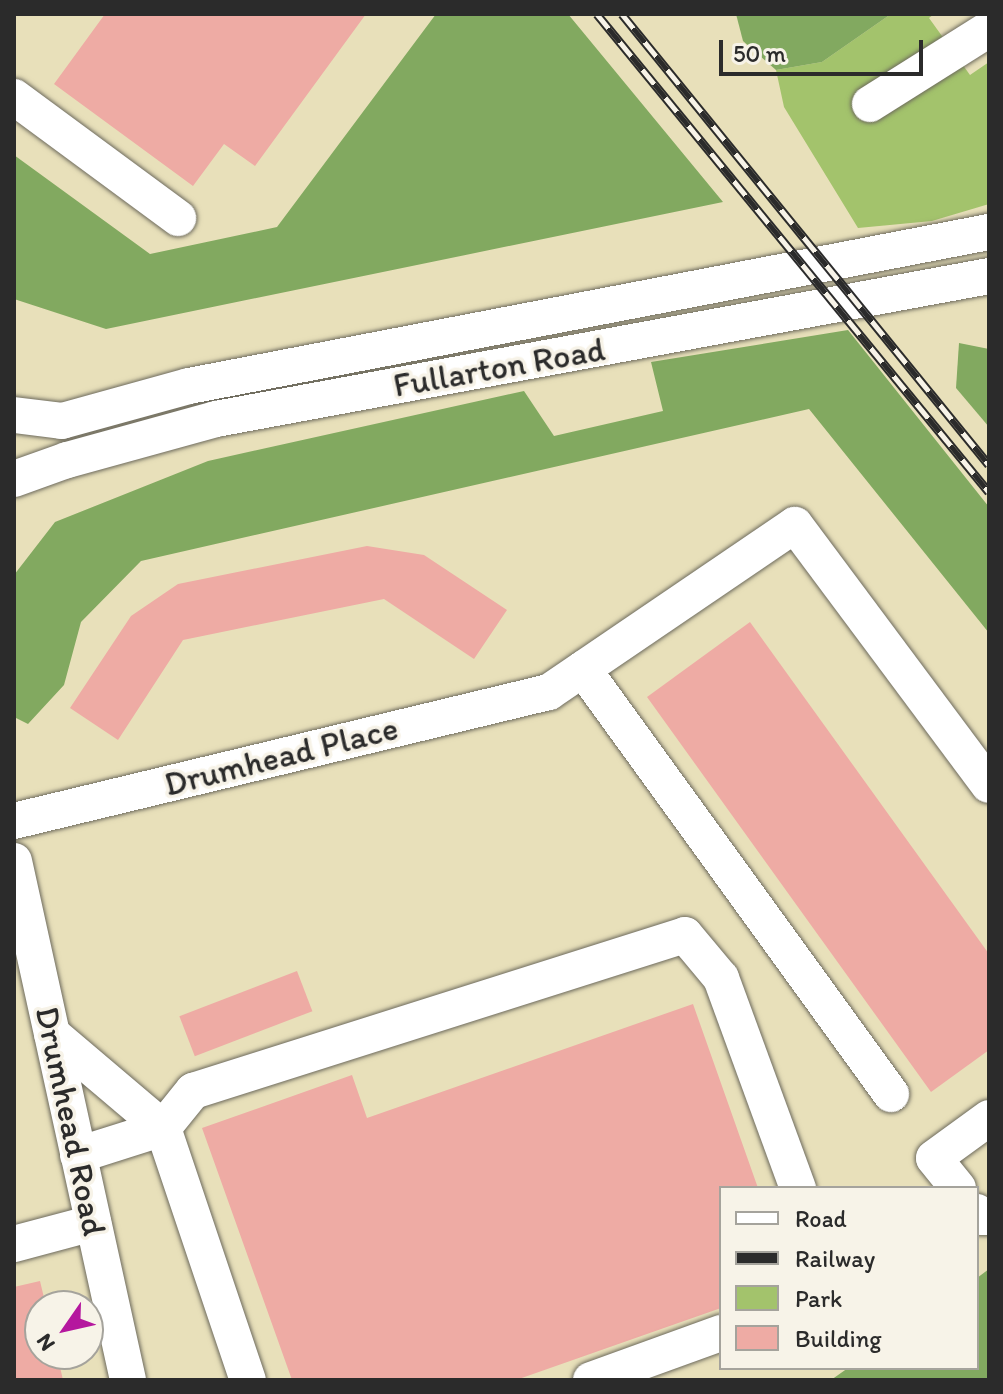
<!DOCTYPE html>
<style>
body{margin:0}
#map{position:relative;width:1003px;height:1394px;overflow:hidden;background:#e8e0ba;font-family:Itim,sans-serif}
div>[style]{position:absolute}
.green>*{inset:0;background:#a3c36c}
.forest>*{inset:0;background:#82a960}
.building>*{inset:0;background:#eeaba4;transform-origin:0 0}
.roads{filter:drop-shadow(0 0 2px #6d6a5d) drop-shadow(0 0 2px #6d6a5d)}
.minor>*{height:36px;margin:-18px;padding:0 18px;transform-origin:18px;border-radius:18px;background:#fff}
.rail>*{height:9px;margin-top:-4.5px;transform-origin:0;background:repeating-linear-gradient(90deg,#f7f3e8 0 18px,#2b2b2b 0 36px);box-sizing:border-box;border-block:2px solid #2b2b2b}
span{translate:-50% -50%;white-space:nowrap;text-align:center;line-height:1.15;-webkit-text-stroke:7px #f7f3e8;paint-order:stroke}
.street-label{font-size:34px;color:#2b2b2b}
.frame{position:absolute;inset:0;border:16px solid #2b2b2b;pointer-events:none}
.legend{position:absolute;left:719px;top:1186px;width:260px;height:184px;box-sizing:border-box;background:#f7f3e8;border:2px solid #a5a39c;margin:0;padding:10px 14px;list-style:none;font-size:24px;color:#2b2b2b}
.legend li{display:flex;align-items:center;gap:16px;height:40px}
.legend b{width:40px;border:2px solid #a5a39c}
.north{position:absolute;left:24px;top:1290px;width:80px;height:80px;box-sizing:border-box;background:#f7f3e8;border:2px solid #a5a39c;border-radius:50%;rotate:236deg;font-size:22px;font-weight:700;line-height:32px;text-align:center;color:#2b2b2b}
.north::after{content:'';display:block;margin:auto;width:28px;height:36px;background:#b5179e;clip-path:polygon(50% 0,100% 100%,50% 72%,0 100%)}
.scale{position:absolute;left:719px;top:40px;width:204px;height:36px;box-sizing:border-box;border:4px solid #2b2b2b;border-top:0;padding-left:10px;font-size:24px;line-height:28px;white-space:nowrap;color:#2b2b2b;-webkit-text-stroke:6px #f7f3e8;paint-order:stroke}
</style>
<div id="map">
<div class="green">
<i style="clip-path:polygon(891px 14px,934px 14px,929px 18px,970px 75px,989px 62px,989px 204px,932px 221px,858px 228px,784px 107px,776px 70px,822px 62px)"></i>
</div>
<div class="forest">
<i style="clip-path:polygon(436px 14px,568px 14px,723px 202px,106px 329px,14px 299px,14px 155px,150px 254px,277px 227px)"></i>
<i style="clip-path:polygon(736px 14px,891px 14px,822px 62px,776px 70px,743px 41px)"></i>
<i style="clip-path:polygon(848px 330px,989px 507px,989px 633px,809px 409px,141px 561px,81px 622px,64px 685px,28px 724px,14px 717px,14px 575px,55px 522px,208px 461px,524px 391px,554px 436px,663px 411px,651px 362px)"></i>
<i style="clip-path:polygon(959px 343px,989px 349px,989px 427px,956px 388px)"></i>
<i style="clip-path:polygon(989px 1269px,989px 1380px,831px 1380px,848px 1368px,977px 1368px,977px 1278px)"></i>
</div>
<div class="building">
<i style="clip-path:polygon(105px 14px,366px 14px,255px 166px,224px 144px,193px 186px,54px 84px)"></i>
<i style="clip-path:polygon(367px 546px,424px 555px,507px 610px,474px 659px,384px 599px,183px 640px,118px 740px,70px 708px,131px 616px,178px 584px)"></i>
<i style="clip-path:polygon(750px 622px,989px 954px,989px 1050px,931px 1092px,647px 697px)"></i>
<i style="left:297px;top:971px;width:43px;height:126px;rotate:69deg"></i>
<i style="clip-path:polygon(693px 1004px,758px 1188px,721px 1188px,721px 1308px,516px 1380px,292px 1380px,202px 1128px,352px 1075px,367px 1118px)"></i>
<i style="clip-path:polygon(40px 1281px,46px 1306px,40px 1306px,40px 1354px,57px 1354px,63px 1380px,14px 1380px,14px 1287px)"></i>
</div>
<div class="roads">
<div class="minor">
<i style="left:14px;top:97px;width:204px;rotate:36.4deg"></i>
<i style="left:870px;top:104px;width:141px;rotate:-32.2deg"></i>
<i style="left:14px;top:415px;width:48px;rotate:7.1deg"></i>
<i style="left:62px;top:421px;width:132px;rotate:-15.4deg"></i>
<i style="left:189px;top:386px;width:815px;rotate:-10.9deg"></i>
<i style="left:14px;top:479px;width:56px;rotate:-19.7deg"></i>
<i style="left:67px;top:460px;width:155px;rotate:-15.4deg"></i>
<i style="left:216px;top:419px;width:786px;rotate:-10.48deg"></i>
<i style="left:583px;top:669px;width:525px;rotate:54.07deg"></i>
<i style="left:14px;top:821px;width:550px;rotate:-13.56deg"></i>
<i style="left:549px;top:692px;width:297px;rotate:-34.2deg"></i>
<i style="left:795px;top:525px;width:324px;rotate:53.3deg"></i>
<i style="left:14px;top:861px;width:531px;rotate:77.61deg"></i>
<i style="left:52px;top:1034px;width:145px;rotate:40.3deg"></i>
<i style="left:163px;top:1128px;width:266px;rotate:71.4deg"></i>
<i style="left:78px;top:1155px;width:89px;rotate:-17.6deg"></i>
<i style="left:163px;top:1128px;width:48px;rotate:-51deg"></i>
<i style="left:193px;top:1091px;width:516px;rotate:-17.59deg"></i>
<i style="left:685px;top:935px;width:56px;rotate:50.1deg"></i>
<i style="left:721px;top:978px;width:224px;rotate:69.9deg"></i>
<i style="left:958px;top:1188px;width:38px;rotate:-129deg"></i>
<i style="left:934px;top:1158px;width:68px;rotate:-36deg"></i>
<i style="left:977px;top:1212px;width:6px;rotate:51deg"></i>
<i style="left:981px;top:1217px;width:8px"></i>
<i style="left:14px;top:1244px;width:82px;rotate:-14.9deg"></i>
<i style="left:591px;top:1380px;width:138px;rotate:-19.9deg"></i>
</div>
</div>
<div class="rail">
<i style="left:597px;top:14px;width:618px;rotate:50.65deg"></i>
<i style="left:622px;top:14px;width:581px;rotate:50.86deg"></i>
</div>
<div class="street-label">
<span style="left:499px;top:367px;rotate:-10deg">Fullarton Road</span>
<span style="left:281px;top:756px;rotate:-14deg">Drumhead Place</span>
<span style="left:71px;top:1121px;rotate:78deg">Drumhead Road</span>
</div>
<div class="frame"></div>
<ul class="legend">
<li><b style="height:10px;background:#fff"></b>Road</li>
<li><b style="height:10px;background:#2b2b2b"></b>Railway</li>
<li><b style="height:22px;background:#a3c36c"></b>Park</li>
<li><b style="height:22px;background:#eeaba4"></b>Building</li>
</ul>
<div class="north">N</div>
<div class="scale">50 m</div>
</div>
